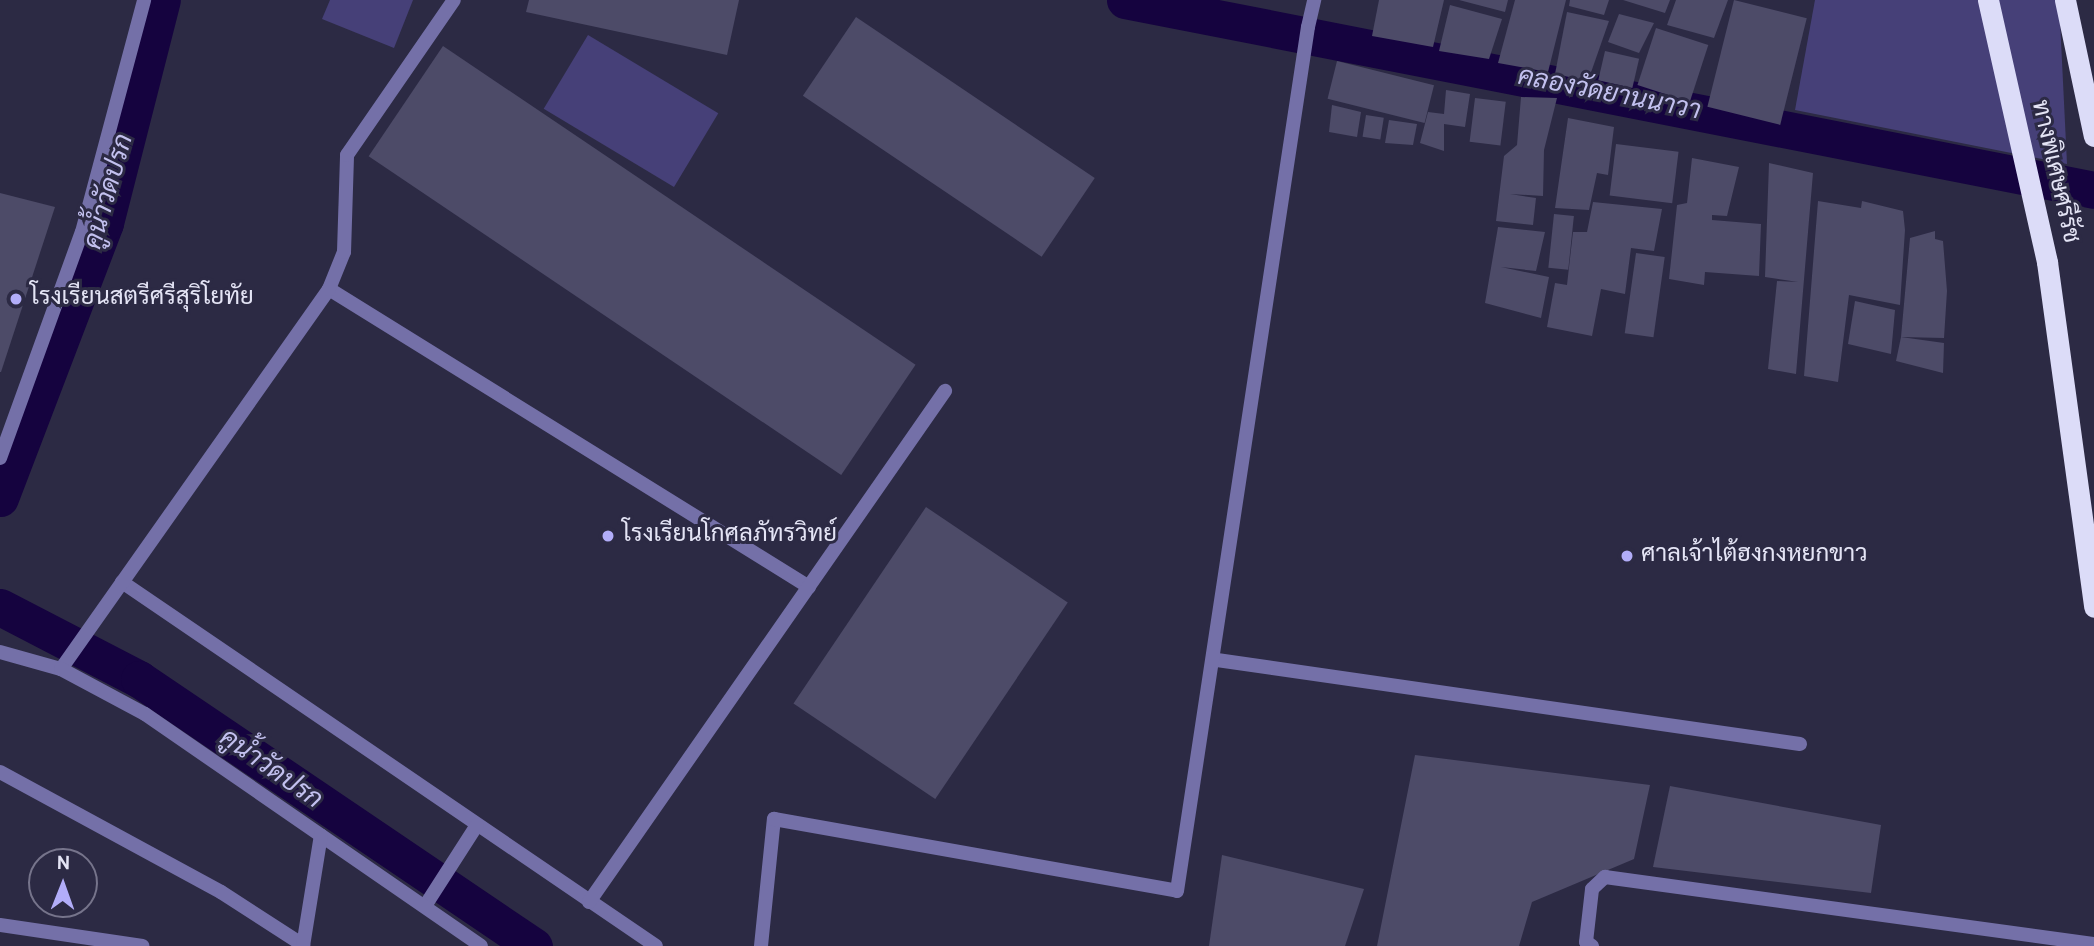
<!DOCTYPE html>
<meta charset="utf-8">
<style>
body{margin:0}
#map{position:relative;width:2094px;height:946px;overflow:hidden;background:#2c2a44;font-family:Overpass,Sarabun,sans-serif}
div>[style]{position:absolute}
.green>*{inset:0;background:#464078;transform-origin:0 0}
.canal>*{height:37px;margin:-18.5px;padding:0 18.5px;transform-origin:18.5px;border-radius:18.5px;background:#15033f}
.building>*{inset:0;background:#4d4b68;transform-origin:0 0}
.lane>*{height:14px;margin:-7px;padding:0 7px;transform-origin:7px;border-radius:7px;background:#7470a8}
.street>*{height:14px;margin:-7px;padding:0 7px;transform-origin:7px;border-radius:7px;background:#7470a8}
.highway>*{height:21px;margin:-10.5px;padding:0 10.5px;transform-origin:10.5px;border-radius:10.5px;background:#dcdcf8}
.dots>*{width:19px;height:19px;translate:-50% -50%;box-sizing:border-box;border:4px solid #2c2a44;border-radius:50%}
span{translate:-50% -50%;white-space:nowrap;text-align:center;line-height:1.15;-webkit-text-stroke:6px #2c2a44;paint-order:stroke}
.street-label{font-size:24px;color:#e4e4f5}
.poi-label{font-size:24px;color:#e4e4f5}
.left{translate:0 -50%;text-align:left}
.water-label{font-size:26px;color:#c3c1ef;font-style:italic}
.north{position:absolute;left:28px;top:848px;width:70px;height:70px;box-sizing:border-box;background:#2c2a44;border:2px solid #76748b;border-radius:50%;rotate:1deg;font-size:19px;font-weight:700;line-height:28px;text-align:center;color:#e4e4f5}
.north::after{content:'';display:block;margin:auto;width:24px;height:32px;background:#b2adf9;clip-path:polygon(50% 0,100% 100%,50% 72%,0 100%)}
</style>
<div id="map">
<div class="green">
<i style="clip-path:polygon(330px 0,413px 0,394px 48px,322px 19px)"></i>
<i style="clip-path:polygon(1815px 0,2059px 0,2067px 164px,1795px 110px)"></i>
<i style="left:588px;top:35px;width:152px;height:86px;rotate:31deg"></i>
</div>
<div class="canal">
<i style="left:1125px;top:0;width:987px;rotate:11.09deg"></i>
<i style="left:0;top:498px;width:294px;rotate:-69.1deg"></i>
<i style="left:105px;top:223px;width:230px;rotate:-75.7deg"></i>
<i style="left:0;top:607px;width:157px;rotate:27.4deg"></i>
<i style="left:139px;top:679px;width:477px;rotate:34.1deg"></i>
</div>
<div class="building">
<i style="clip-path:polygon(529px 0,739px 0,727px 55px,526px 12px)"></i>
<i style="clip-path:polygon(1379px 0,1444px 0,1433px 47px,1372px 36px)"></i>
<i style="clip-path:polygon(1459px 0,1508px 0,1505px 12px)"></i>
<i style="clip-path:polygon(1515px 0,1566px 0,1548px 72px,1498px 63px)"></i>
<i style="clip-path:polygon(1570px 0,1609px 0,1604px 15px,1569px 6px)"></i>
<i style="clip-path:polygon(1623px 0,1670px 0,1665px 13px)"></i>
<i style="clip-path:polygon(1676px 0,1728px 0,1714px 38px,1667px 25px)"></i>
<i style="left:1734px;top:0;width:75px;height:110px;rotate:14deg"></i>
<i style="clip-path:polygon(1450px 5px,1502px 19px,1489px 59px,1439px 51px)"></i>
<i style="clip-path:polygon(1567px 12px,1609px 21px,1588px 81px,1555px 74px)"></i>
<i style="clip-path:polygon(1619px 14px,1654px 23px,1639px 53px,1608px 42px)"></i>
<i style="left:856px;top:17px;width:288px;height:95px;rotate:34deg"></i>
<i style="left:1656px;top:28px;width:55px;height:60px;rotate:18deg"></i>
<i style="left:443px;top:46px;width:570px;height:133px;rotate:34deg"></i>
<i style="left:1605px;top:51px;width:35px;height:30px;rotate:13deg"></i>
<i style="left:1337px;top:61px;width:100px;height:39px;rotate:14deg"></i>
<i style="clip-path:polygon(1446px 90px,1470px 94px,1465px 127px,1444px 124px,1444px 151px,1420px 143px,1428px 112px,1444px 114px)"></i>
<i style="clip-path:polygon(1521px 97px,1557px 98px,1544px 150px,1543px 196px,1510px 194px,1536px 198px,1533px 225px,1496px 221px,1504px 156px,1517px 145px)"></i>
<i style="left:1475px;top:98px;width:31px;height:44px;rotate:7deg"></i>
<i style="clip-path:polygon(1332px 105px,1361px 112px,1357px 137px,1329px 132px)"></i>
<i style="left:1366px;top:115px;width:18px;height:22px;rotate:9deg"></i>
<i style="clip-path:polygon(1568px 118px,1614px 127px,1608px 175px,1597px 173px,1589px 210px,1555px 208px)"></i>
<i style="clip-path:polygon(1389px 120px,1417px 124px,1413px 145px,1385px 143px)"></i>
<i style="left:1616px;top:144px;width:63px;height:52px;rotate:7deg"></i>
<i style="clip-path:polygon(1692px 158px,1739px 167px,1727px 216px,1712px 215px,1712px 220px,1761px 224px,1759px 276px,1705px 272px,1704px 285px,1669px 279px,1677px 205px,1687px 203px)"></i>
<i style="clip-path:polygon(1769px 163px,1813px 173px,1796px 374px,1768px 369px,1777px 281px,1798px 282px,1765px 277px)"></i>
<i style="clip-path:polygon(0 193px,55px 207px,1px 372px,0 372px)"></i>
<i style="clip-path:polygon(1818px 201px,1861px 208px,1862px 201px,1903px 211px,1905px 230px,1900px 305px,1849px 295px,1838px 382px,1804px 376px)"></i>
<i style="clip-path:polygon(1593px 202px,1662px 209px,1654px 251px,1631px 248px,1625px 294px,1601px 289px,1592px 336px,1547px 327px,1555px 283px,1567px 285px,1573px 232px,1587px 232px)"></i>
<i style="left:1554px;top:214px;width:20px;height:54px;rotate:6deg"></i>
<i style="clip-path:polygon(1498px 227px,1545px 232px,1536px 271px,1501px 267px,1549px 277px,1541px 318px,1485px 303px)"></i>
<i style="clip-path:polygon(1935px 231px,1935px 239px,1943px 241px,1947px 291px,1944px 338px,1901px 337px,1910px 238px)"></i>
<i style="left:1636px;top:253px;width:29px;height:81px;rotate:8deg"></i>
<i style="clip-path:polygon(1855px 301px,1895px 310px,1891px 354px,1848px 344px)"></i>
<i style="clip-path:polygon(1901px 337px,1944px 343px,1943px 373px,1896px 361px)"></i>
<i style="left:926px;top:507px;width:171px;height:237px;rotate:34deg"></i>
<i style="clip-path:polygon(1415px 755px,1650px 785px,1634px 859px,1532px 902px,1519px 946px,1377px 946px)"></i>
<i style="clip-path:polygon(1670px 786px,1881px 825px,1871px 893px,1653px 867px)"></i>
<i style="clip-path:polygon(1222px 855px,1364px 889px,1345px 946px,1209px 946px)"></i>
</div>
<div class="lane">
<i style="left:1308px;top:27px;width:28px;rotate:-77deg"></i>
<i style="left:329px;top:289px;width:565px;rotate:31.83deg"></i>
<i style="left:122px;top:582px;width:646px;rotate:34.28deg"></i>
<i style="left:1217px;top:660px;width:589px;rotate:8.2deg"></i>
<i style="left:61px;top:669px;width:465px;rotate:-54.8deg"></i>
<i style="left:329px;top:289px;width:40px;rotate:-68deg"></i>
<i style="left:344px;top:252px;width:97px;rotate:-88.2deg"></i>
<i style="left:347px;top:155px;width:188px;rotate:-55.4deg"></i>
<i style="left:589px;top:902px;width:623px;rotate:-55.14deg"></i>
<i style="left:425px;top:906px;width:96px;rotate:-57.3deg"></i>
<i style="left:1592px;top:946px;width:7px;rotate:-146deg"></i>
<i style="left:1586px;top:942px;width:53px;rotate:-83.5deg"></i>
<i style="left:1592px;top:889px;width:18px;rotate:-43deg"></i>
<i style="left:1605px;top:877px;width:494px;rotate:7.8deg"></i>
</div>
<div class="street">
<i style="left:0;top:458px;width:240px;rotate:-70.1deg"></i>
<i style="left:82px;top:232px;width:240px;rotate:-75deg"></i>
<i style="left:0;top:652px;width:63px;rotate:15.6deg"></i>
<i style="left:61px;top:669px;width:95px;rotate:28.2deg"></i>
<i style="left:145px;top:714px;width:408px;rotate:34.6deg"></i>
<i style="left:0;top:772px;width:251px;rotate:28.5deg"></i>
<i style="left:221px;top:892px;width:98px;rotate:32.9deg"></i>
<i style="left:0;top:925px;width:144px;rotate:8.4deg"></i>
<i style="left:303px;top:946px;width:112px;rotate:-80.8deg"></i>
<i style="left:761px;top:946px;width:128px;rotate:-84.2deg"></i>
<i style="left:774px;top:819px;width:409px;rotate:10.1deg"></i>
<i style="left:1177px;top:891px;width:874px;rotate:-81.38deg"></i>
</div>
<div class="highway">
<i style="left:1988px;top:0;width:269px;rotate:77.3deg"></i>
<i style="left:2047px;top:262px;width:348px;rotate:82.2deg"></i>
<i style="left:2065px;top:0;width:139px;rotate:78deg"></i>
</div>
<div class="dots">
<i style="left:16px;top:299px;background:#b2adf9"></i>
<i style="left:608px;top:536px;background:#b2adf9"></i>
<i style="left:1627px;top:556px;background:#b2adf9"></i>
</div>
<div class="street-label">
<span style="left:2054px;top:172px;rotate:77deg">ทางพิเศษศรีรัช</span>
</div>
<div class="poi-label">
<span class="left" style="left:30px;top:299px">โรงเรียนสตรีศรีสุริโยทัย</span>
<span class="left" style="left:622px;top:536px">โรงเรียนโกศลภัทรวิทย์</span>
<span class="left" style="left:1641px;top:556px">ศาลเจ้าไต้ฮงกงหยกขาว</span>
</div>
<div class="water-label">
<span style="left:1609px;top:95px;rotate:11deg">คลองวัดยานนาวา</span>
<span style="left:110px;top:192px;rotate:-74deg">คูน้ำวัดปรก</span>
<span style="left:270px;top:770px;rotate:35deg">คูน้ำวัดปรก</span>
</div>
<div class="north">N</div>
</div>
